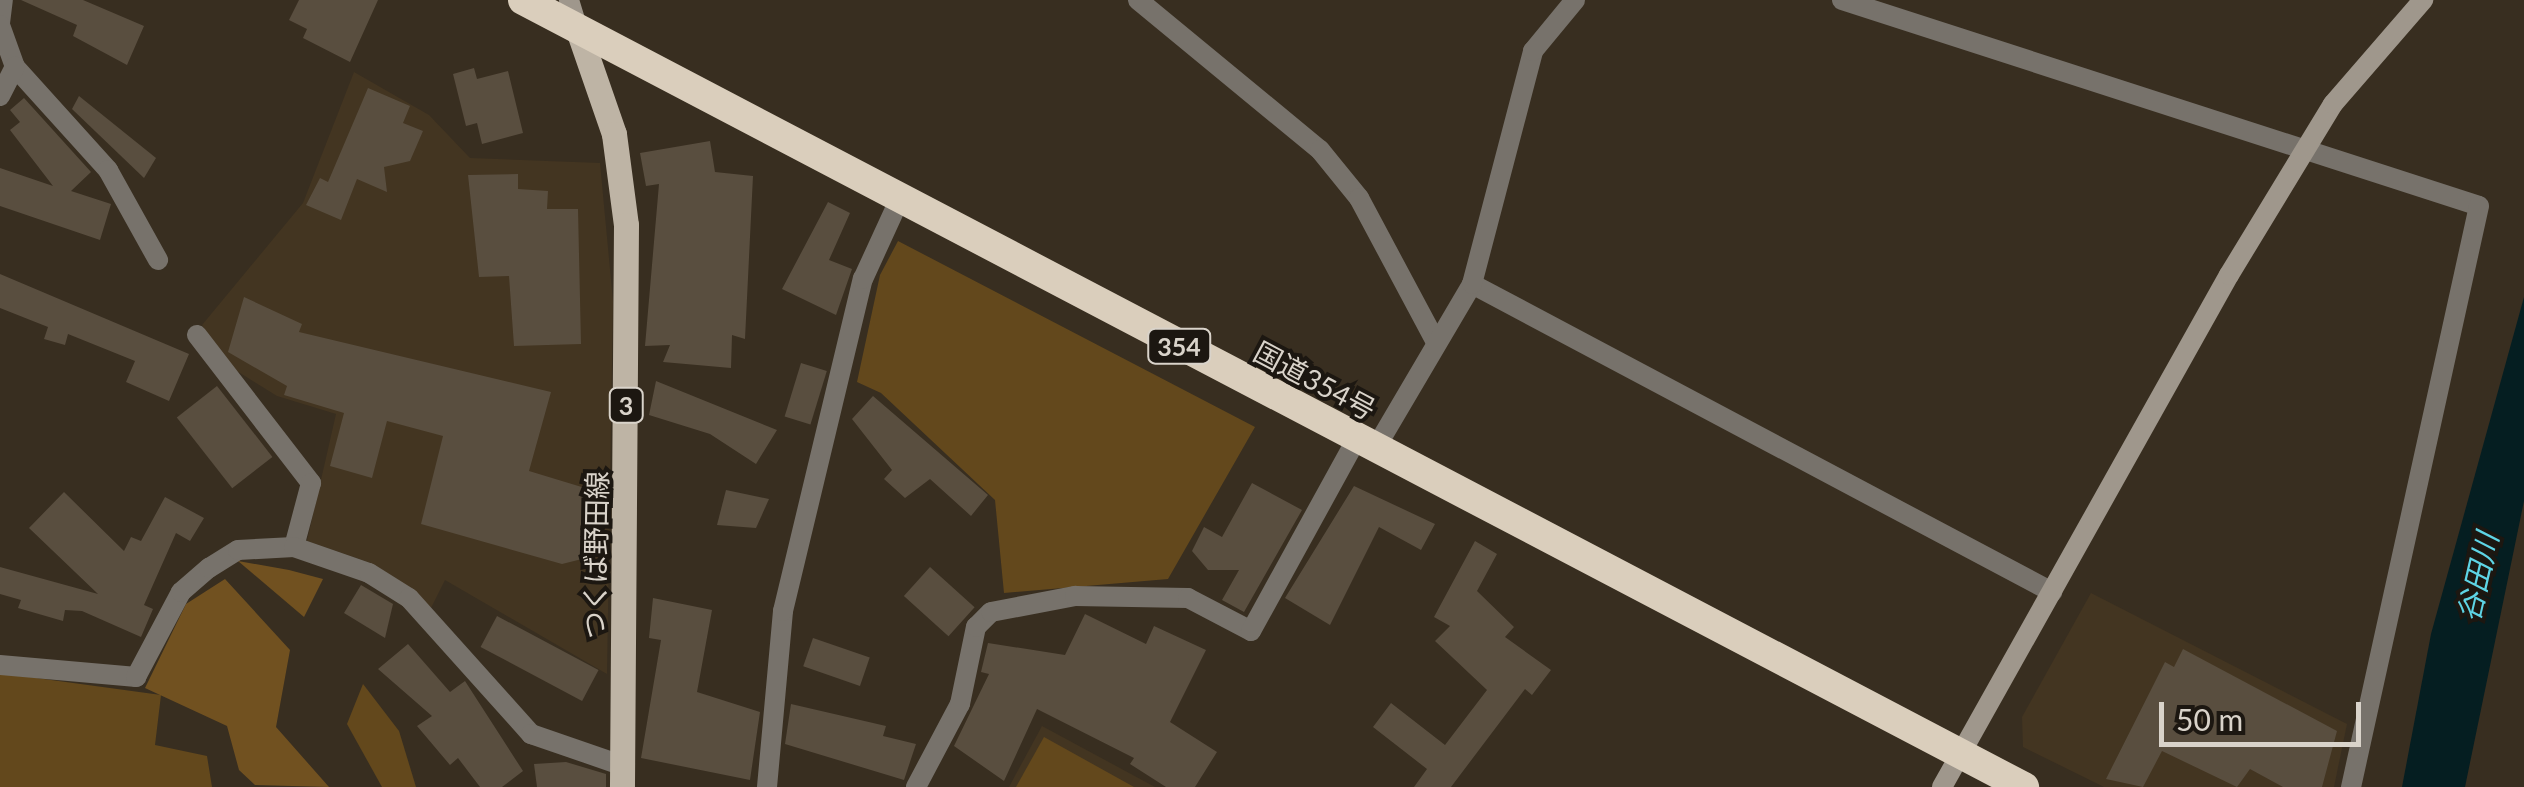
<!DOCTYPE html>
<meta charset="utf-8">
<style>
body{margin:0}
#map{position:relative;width:2524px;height:787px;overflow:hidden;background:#382e20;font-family:Lato,"Noto Sans JP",sans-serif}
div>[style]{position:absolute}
.built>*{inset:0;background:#433521}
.green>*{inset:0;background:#63481c}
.forest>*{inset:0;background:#715120}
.water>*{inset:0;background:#051e21}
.building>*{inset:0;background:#594e3f;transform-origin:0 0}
.street>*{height:20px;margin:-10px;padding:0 10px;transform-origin:10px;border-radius:10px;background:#77726b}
.secondary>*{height:20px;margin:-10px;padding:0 10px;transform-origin:10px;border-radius:10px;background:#9f978c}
.primary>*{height:25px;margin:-12.5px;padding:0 12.5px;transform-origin:12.5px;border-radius:12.5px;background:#beb4a5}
.highway>*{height:30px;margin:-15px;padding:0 15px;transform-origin:15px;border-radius:15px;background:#dacebc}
span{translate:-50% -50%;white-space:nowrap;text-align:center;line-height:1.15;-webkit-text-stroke:8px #1c1711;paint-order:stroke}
.shield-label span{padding:2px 8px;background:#1c1711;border:2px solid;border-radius:8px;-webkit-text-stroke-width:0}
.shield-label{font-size:25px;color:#d9d3ca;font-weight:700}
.street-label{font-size:28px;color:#d9d3ca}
.water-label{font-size:30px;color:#5ed4e5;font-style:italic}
.scale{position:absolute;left:2159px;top:702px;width:202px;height:45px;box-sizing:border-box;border:5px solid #d9d3ca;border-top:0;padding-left:12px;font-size:30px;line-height:35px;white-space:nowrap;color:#d9d3ca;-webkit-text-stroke:8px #1c1711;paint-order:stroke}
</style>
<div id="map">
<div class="built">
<i style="clip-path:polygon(354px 72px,429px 115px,470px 158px,600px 163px,613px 301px,607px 674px,445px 580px,431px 608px,371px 563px,307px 541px,336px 414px,277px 396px,229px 366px,202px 325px,303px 203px)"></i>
<i style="clip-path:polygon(2091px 593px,2347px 724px,2334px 787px,2104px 787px,2023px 747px,2022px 717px)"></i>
<i style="clip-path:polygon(1042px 726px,1155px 787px,1009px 787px)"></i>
</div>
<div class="green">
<i style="clip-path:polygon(898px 241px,1255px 427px,1168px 579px,1004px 593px,995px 500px,881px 393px,857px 382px,880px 275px)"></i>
<i style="clip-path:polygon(0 673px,161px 695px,155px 745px,207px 756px,212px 787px,0 787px)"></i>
<i style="clip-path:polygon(363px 684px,399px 731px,416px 787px,382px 787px,347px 724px)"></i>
<i style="clip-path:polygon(1044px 737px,1134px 787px,1016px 787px)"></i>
</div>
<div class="forest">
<i style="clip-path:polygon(238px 561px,289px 570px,323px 579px,304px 617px)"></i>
<i style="clip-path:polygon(225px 579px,290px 650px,276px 727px,329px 787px,255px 785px,239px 770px,227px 726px,145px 688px,186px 604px)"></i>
</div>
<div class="water">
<i style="clip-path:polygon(2524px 297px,2524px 501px,2465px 787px,2402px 787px,2431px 634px)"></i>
</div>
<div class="building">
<i style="clip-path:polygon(21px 0,83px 0,144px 26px,127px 65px,73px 36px,77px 25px)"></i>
<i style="clip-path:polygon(299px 0,378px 0,350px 62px,303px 38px,307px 29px,289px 20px)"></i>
<i style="clip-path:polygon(474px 68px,477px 79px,508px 71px,523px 133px,482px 144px,477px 123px,466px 126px,453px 74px)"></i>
<i style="clip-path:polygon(368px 88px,410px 106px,403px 123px,423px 131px,410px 161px,384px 167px,387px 192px,357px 179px,341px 220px,306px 205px,320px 178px,328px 182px)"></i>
<i style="clip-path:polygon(79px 96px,156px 158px,144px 178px,72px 109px)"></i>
<i style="clip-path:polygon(24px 98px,91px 172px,71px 191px,111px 204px,100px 240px,0 206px,0 168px,53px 186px,10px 130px,20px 122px,10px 110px)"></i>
<i style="clip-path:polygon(710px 141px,715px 172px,753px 176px,745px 339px,732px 335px,731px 368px,663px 362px,670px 345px,645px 346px,659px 184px,646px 186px,640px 153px)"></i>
<i style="clip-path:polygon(518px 174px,518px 189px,548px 191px,547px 209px,578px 209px,581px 344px,514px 346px,509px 276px,479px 277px,468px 175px)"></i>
<i style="clip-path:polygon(828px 202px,850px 213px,829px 260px,852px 269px,836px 315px,782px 289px)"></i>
<i style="clip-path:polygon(0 274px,189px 354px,169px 401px,126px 382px,135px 361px,68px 334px,65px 345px,44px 339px,48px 327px,0 308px)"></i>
<i style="clip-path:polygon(244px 297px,302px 324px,299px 332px,551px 392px,529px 471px,608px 495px,590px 557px,562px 564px,421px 524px,443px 436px,387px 421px,372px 478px,330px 466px,344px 413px,284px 395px,287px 386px,228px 352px)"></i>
<i style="left:801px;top:363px;width:27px;height:56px;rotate:17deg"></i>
<i style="clip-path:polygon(656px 381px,777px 430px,756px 464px,710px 434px,649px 415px)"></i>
<i style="left:217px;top:386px;width:90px;height:51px;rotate:52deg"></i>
<i style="clip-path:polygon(873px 396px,988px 495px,971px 516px,930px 479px,905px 498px,884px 479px,892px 470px,852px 419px)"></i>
<i style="clip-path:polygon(1252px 483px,1302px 510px,1244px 612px,1222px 600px,1239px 570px,1208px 570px,1192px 551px,1204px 527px,1222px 537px)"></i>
<i style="clip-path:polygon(1354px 486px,1435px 524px,1421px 550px,1379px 527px,1330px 625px,1285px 598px)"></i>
<i style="clip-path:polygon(726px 490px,769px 499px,756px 528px,717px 525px)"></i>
<i style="clip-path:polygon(64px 492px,124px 551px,131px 537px,141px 541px,165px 497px,204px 518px,190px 541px,176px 533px,144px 605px,153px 609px,141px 637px,82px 611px,65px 610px,63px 621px,18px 608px,21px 600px,0 594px,0 567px,98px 594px,29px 528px)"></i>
<i style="clip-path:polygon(1475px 541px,1497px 554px,1477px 591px,1514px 627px,1505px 637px,1551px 670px,1532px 695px,1525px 689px,1451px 787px,1414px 787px,1427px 769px,1373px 727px,1391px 703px,1445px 745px,1487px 690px,1435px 641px,1450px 626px,1434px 617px)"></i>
<i style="left:930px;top:567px;width:60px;height:39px;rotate:42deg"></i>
<i style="clip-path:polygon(361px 585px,393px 604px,385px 638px,344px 613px)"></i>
<i style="clip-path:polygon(653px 598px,712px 610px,697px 692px,760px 712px,750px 780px,641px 758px,661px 640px,649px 638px)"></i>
<i style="clip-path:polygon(1085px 614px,1146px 644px,1154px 626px,1206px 650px,1170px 722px,1217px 752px,1195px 787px,1166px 787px,1130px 764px,1134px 758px,1037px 709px,1004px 781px,954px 746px,989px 674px,981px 672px,988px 643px,1065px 655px)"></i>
<i style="left:497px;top:616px;width:115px;height:35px;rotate:28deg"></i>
<i style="left:813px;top:638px;width:60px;height:30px;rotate:19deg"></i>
<i style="clip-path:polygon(408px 644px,450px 692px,465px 681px,523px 771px,502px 787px,480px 787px,458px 758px,450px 765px,417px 726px,432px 716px,378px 669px)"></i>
<i style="clip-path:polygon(2183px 649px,2337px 731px,2322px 787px,2283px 787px,2250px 769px,2237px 787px,2162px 751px,2143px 787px,2106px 779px,2165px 662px,2174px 667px)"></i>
<i style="clip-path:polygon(791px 704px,886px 726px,883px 736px,916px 744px,904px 780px,785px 744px)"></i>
<i style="clip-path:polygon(566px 762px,606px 774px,606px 787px,537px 787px,534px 764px)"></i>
</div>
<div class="street">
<i style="left:1138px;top:0;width:236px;rotate:39.5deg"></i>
<i style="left:1320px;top:150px;width:62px;rotate:50.9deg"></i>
<i style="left:1359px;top:198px;width:163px;rotate:61.9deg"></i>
<i style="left:1842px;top:0;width:669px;rotate:17.92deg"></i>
<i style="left:2479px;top:206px;width:595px;rotate:102.42deg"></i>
<i style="left:0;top:23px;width:23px;rotate:-83deg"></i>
<i style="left:0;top:25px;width:45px;rotate:70.3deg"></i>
<i style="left:15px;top:67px;width:139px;rotate:47.9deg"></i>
<i style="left:108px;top:170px;width:103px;rotate:60.9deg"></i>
<i style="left:0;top:96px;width:33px;rotate:-63deg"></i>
<i style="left:1472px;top:284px;width:657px;rotate:27.97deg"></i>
<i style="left:197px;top:335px;width:187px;rotate:52.4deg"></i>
<i style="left:311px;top:483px;width:66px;rotate:104.9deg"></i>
<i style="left:1375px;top:449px;width:191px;rotate:-59.5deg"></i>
<i style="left:1472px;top:284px;width:241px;rotate:-75.3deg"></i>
<i style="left:1533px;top:51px;width:66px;rotate:-50.5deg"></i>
<i style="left:0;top:665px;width:137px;rotate:5deg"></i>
<i style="left:136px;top:677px;width:96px;rotate:-62.1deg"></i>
<i style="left:181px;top:592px;width:37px;rotate:-41deg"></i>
<i style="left:209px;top:568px;width:34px;rotate:-32deg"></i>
<i style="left:238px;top:550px;width:56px;rotate:-3.1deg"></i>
<i style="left:294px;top:547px;width:79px;rotate:19.1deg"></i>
<i style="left:369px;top:573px;width:47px;rotate:32deg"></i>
<i style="left:409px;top:598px;width:183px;rotate:48.1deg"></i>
<i style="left:531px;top:734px;width:95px;rotate:19deg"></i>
<i style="left:767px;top:787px;width:177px;rotate:-84.8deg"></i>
<i style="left:783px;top:611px;width:342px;rotate:-76.5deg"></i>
<i style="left:863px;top:279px;width:89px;rotate:-65.4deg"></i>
<i style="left:916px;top:787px;width:94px;rotate:-62.1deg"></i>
<i style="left:960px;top:704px;width:79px;rotate:-78.3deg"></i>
<i style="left:976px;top:627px;width:21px;rotate:-45deg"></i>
<i style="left:991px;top:612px;width:86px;rotate:-10.8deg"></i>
<i style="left:1075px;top:596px;width:113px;rotate:1deg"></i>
<i style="left:1188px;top:598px;width:71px;rotate:27.6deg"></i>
<i style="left:1251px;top:631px;width:218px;rotate:-61.2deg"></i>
</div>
<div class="secondary">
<i style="left:569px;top:0;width:31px;rotate:73deg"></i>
<i style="left:1942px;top:787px;width:587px;rotate:-60.73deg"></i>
<i style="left:2229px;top:275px;width:200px;rotate:-58.7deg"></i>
<i style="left:2333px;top:104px;width:138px;rotate:-49.1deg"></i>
</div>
<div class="primary">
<i style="left:578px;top:30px;width:110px;rotate:70.9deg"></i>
<i style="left:614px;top:134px;width:92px;rotate:82.5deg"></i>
<i style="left:626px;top:225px;width:562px;rotate:90.41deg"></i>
</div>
<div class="highway">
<i style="left:523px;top:0;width:1695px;rotate:27.67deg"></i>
</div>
<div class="shield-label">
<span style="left:1179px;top:346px">354</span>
<span style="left:626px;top:405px">3</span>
</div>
<div class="street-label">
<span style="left:1315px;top:380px;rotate:28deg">国道354号</span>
<span style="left:595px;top:555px;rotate:-89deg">つくば野田線</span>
</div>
<div class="water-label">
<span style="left:2477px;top:577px;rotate:-77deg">谷田川</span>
</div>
<div class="scale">50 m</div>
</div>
